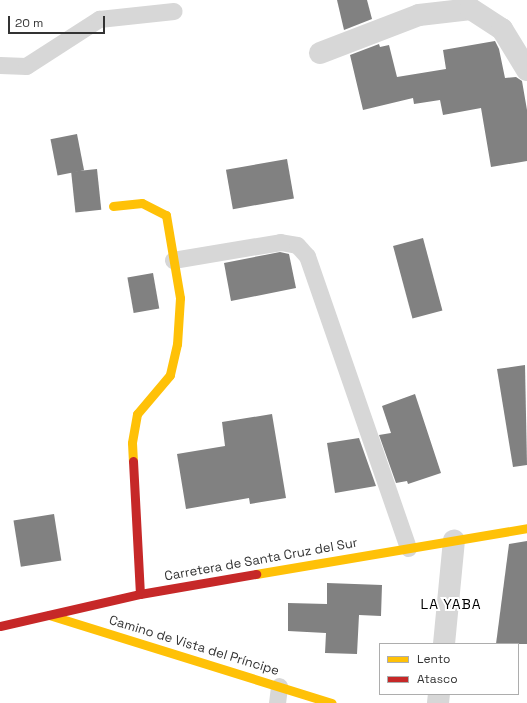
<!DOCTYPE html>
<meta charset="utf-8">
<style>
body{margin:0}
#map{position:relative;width:527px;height:703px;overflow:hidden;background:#fff;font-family:"Space Grotesk",sans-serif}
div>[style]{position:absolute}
.building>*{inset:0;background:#818181;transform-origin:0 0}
.lane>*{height:17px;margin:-8.5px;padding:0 8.5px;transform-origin:8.5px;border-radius:8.5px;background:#d7d7d7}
.street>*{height:22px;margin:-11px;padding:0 11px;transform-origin:11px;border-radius:11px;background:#d7d7d7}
.slow>*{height:9px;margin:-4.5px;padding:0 4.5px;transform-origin:4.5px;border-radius:4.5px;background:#ffc107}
.jam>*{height:9px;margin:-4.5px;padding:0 4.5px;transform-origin:4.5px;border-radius:4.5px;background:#c62828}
span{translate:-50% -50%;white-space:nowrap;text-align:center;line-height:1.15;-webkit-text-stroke:4px #fff;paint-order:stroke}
.street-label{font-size:13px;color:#333}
.neighbourhood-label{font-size:14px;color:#000;letter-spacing:1px}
.legend{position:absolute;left:379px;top:643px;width:140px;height:52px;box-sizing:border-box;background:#fff;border:1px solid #adadad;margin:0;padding:5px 7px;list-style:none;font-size:12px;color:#333}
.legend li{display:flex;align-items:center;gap:8px;height:20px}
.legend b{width:20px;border:1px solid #adadad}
.scale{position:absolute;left:8px;top:16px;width:97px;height:18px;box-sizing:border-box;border:2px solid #333;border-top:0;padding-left:5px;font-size:12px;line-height:14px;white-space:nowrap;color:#333;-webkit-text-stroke:3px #fff;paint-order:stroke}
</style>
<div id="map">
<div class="building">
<i style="clip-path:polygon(337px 0,367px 0,372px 19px,344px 30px)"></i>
<i style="clip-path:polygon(495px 41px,499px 49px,505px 78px,516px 77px,522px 81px,527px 110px,527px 161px,491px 167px,481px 108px,443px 115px,440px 100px,414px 104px,413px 98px,363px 110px,350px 55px,379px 44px,380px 47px,389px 45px,397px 77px,446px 69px,443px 50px)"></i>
<i style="left:77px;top:134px;width:37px;height:27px;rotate:79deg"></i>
<i style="left:287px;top:159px;width:40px;height:62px;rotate:80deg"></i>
<i style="left:97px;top:169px;width:41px;height:26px;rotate:84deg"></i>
<i style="left:423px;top:238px;width:75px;height:31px;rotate:75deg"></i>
<i style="clip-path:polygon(280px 252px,289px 254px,296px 288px,231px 301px,224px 263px)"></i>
<i style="left:153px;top:273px;width:36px;height:26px;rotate:80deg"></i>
<i style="clip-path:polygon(525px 365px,527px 465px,513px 467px,497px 369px)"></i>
<i style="clip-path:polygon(415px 394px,441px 473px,408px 484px,407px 481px,396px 483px,379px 435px,391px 433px,382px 406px)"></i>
<i style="clip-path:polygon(272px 414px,286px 498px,250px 504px,249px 498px,186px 509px,177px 454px,225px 446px,222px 422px)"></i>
<i style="clip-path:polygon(359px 438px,376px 486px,335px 493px,327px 443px)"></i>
<i style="left:54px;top:514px;width:47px;height:41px;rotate:81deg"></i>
<i style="clip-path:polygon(527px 541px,527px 644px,496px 644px,509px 544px)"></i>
<i style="clip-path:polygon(327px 583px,382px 585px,381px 616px,359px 615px,357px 654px,325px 653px,326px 633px,288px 631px,288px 603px,327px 604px)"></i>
</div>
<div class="lane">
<i style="left:0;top:65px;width:26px;rotate:2deg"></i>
<i style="left:26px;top:66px;width:87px;rotate:-32.8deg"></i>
<i style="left:99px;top:19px;width:75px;rotate:-6.1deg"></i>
<i style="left:173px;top:260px;width:109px;rotate:-9.5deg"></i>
<i style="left:280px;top:242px;width:17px;rotate:10deg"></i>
<i style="left:297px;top:245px;width:15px;rotate:48deg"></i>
<i style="left:307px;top:256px;width:309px;rotate:70.9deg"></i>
<i style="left:277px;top:703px;width:17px;rotate:-83deg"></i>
</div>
<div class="street">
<i style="left:320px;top:53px;width:106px;rotate:-21deg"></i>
<i style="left:419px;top:15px;width:52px;rotate:-6.6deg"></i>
<i style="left:471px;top:9px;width:37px;rotate:33deg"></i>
<i style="left:502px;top:29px;width:48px;rotate:58.6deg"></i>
<i style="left:444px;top:644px;width:104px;rotate:-84.5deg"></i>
<i style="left:438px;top:703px;width:9px;rotate:-84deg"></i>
</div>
<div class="slow">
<i style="left:113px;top:206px;width:29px;rotate:-6deg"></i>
<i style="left:142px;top:203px;width:27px;rotate:27deg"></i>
<i style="left:166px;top:215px;width:84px;rotate:80.4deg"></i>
<i style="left:180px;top:298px;width:46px;rotate:93.7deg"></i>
<i style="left:177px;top:344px;width:32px;rotate:103deg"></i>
<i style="left:170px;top:375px;width:51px;rotate:130.2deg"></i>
<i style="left:137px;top:414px;width:29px;rotate:100deg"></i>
<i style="left:132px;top:443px;width:18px;rotate:87deg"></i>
<i style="left:256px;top:574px;width:275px;rotate:-9.6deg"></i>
<i style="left:49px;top:615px;width:296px;rotate:17.3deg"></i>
</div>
<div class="jam">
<i style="left:133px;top:461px;width:133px;rotate:87deg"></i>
<i style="left:0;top:626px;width:144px;rotate:-12.9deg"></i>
<i style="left:140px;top:594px;width:118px;rotate:-9.8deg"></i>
</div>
<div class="street-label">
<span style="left:261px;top:560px;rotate:-10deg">Carretera de Santa Cruz del Sur</span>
<span style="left:194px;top:646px;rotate:17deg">Camino de Vista del Príncipe</span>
</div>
<div class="neighbourhood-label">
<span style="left:451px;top:604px">LA YABA</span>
</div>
<ul class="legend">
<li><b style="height:5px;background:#ffc107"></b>Lento</li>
<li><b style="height:5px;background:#c62828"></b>Atasco</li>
</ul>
<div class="scale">20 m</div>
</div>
